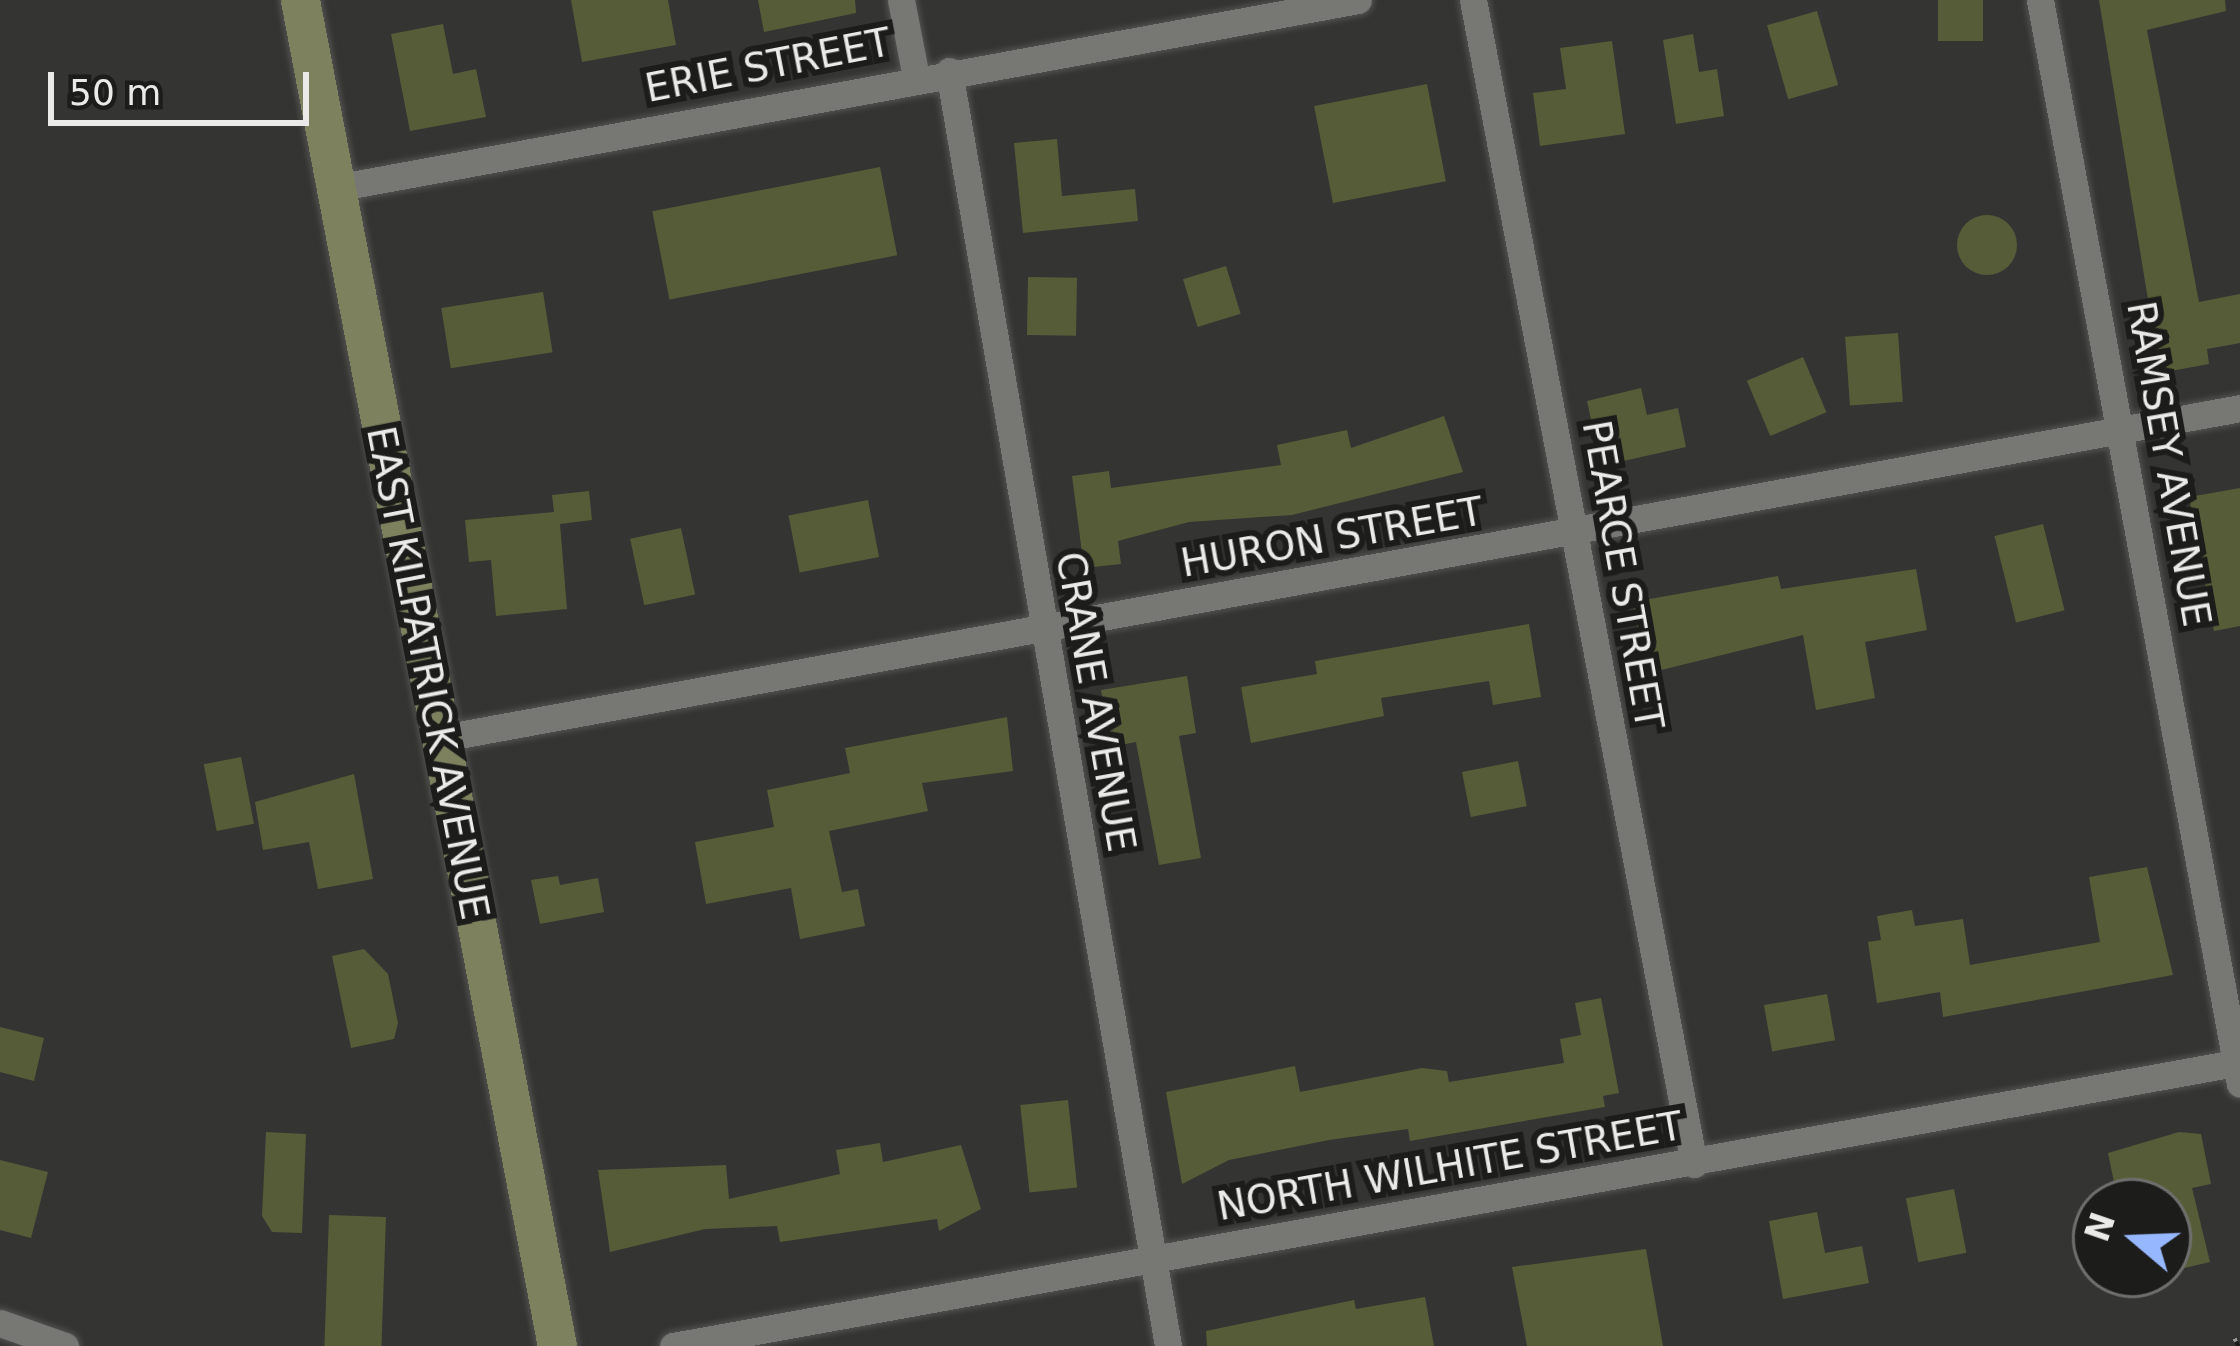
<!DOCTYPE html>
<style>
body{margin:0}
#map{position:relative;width:2240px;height:1346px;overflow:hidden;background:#343532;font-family:"DejaVu Sans",sans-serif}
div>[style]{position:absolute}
.building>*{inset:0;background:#565c37;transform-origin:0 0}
.round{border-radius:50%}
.roads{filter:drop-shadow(0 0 3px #525250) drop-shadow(0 0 3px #525250)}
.street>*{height:27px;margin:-13.5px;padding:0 13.5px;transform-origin:13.5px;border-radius:13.5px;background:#777874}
.secondary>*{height:39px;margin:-19.5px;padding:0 19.5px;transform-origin:19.5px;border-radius:19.5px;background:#7d815e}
.rail>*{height:14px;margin-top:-7px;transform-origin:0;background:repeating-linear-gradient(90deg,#1c1c1b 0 27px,#979896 0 54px);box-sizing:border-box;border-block:3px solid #979896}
span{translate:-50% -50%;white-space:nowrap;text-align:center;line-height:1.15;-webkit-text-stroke:12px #1c1c1b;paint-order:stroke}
.street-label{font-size:39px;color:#eaebe9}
.north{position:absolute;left:2072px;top:1178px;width:120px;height:120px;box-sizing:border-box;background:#1c1c1b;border:3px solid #6e6f6d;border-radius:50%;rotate:289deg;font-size:33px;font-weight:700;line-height:48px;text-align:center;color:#eaebe9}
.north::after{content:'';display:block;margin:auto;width:42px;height:54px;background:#96b6fd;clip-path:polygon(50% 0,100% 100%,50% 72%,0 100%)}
.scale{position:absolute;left:48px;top:72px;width:261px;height:54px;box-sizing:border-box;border:6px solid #eaebe9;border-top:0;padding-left:15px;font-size:36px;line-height:42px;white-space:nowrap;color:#eaebe9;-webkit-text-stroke:9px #1c1c1b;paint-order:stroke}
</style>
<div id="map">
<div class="building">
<i style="clip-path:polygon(571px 0,668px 0,676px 45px,582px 62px)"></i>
<i style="clip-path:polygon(758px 0,855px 0,856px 13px,764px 32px)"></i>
<i style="left:1938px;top:0;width:45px;height:41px"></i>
<i style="clip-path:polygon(2099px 0,2225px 0,2226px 11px,2147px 30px,2199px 302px,2240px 294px,2240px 343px,2207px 349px,2209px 364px,2160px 373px)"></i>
<i style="left:1817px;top:11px;width:77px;height:52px;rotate:74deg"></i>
<i style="clip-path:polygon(443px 24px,453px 74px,476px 69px,486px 117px,410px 131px,391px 34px)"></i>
<i style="clip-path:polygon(1693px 34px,1699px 72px,1717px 69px,1724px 116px,1676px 124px,1663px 40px)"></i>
<i style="clip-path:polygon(1612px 41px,1625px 134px,1540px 146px,1533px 93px,1566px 89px,1560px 48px)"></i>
<i style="left:1427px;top:84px;width:99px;height:115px;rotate:79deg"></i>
<i style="clip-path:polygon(1057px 139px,1062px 196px,1135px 189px,1138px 221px,1023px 233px,1014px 143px)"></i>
<i style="left:880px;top:167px;width:90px;height:232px;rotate:79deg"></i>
<i class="round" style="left:1957px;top:215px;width:60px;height:60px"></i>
<i style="left:1226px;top:266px;width:50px;height:45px;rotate:73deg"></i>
<i style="left:1028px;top:277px;width:49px;height:58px;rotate:1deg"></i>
<i style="left:543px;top:292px;width:61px;height:103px;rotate:81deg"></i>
<i style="left:1898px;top:333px;width:69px;height:53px;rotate:86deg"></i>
<i style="left:1803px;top:357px;width:60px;height:61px;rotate:67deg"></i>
<i style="clip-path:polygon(1641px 388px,1647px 415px,1678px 408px,1686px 447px,1601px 466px,1587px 401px)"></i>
<i style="clip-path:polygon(1444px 416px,1463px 472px,1292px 515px,1189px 522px,1118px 541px,1121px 564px,1084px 568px,1072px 476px,1109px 471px,1111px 488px,1281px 465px,1277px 445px,1347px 430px,1351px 448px)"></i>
<i style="clip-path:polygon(2240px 488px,2240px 626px,2214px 631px,2189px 497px)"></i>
<i style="clip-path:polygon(589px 491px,592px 520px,560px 524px,567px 609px,496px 616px,491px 560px,469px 562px,465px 520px,554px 512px,552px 495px)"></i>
<i style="left:868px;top:500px;width:58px;height:81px;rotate:79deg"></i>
<i style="left:2043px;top:524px;width:89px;height:50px;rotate:76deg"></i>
<i style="left:681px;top:528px;width:68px;height:52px;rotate:78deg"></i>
<i style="clip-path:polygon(1916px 569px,1927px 630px,1865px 642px,1875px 698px,1816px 710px,1803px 635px,1645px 674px,1633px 602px,1778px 576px,1781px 589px)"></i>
<i style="clip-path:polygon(1529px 624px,1541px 697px,1493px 705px,1489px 681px,1381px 698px,1384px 716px,1251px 743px,1241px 687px,1317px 674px,1315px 661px)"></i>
<i style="clip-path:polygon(1187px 676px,1196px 733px,1179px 736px,1201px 858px,1159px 865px,1136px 742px,1110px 747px,1101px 690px)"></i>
<i style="clip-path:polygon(1007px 717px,1013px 771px,922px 783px,928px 811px,829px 831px,842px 892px,858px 889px,865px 926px,800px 939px,791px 888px,706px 904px,695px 842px,774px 827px,767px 790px,850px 773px,845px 748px)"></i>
<i style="left:241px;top:757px;width:68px;height:38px;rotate:79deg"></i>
<i style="left:1518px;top:761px;width:46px;height:57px;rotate:79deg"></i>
<i style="clip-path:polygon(354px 774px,373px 879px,318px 889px,309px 842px,263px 850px,255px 802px)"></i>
<i style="clip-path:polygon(2147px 867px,2173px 975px,1943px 1017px,1940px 992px,1877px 1003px,1868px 942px,1881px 940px,1877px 916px,1912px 910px,1915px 926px,1963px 919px,1970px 965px,2100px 942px,2089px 877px)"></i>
<i style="clip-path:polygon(558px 876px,560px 885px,598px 878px,604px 912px,540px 924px,531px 880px)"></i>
<i style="clip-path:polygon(364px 949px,388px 974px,398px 1023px,394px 1039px,351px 1048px,332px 956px)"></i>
<i style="left:1827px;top:994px;width:47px;height:64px;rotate:80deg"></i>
<i style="clip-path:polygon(1601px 998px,1619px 1093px,1603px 1096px,1605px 1107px,1410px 1141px,1408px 1129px,1329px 1140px,1229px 1160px,1182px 1184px,1166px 1092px,1295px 1066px,1300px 1092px,1422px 1068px,1447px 1071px,1449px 1082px,1564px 1063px,1560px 1039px,1581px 1035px,1575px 1003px)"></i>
<i style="clip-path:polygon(0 1027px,44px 1038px,34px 1081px,0 1072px)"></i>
<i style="left:1068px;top:1100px;width:88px;height:48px;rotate:84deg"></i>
<i style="clip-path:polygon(266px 1132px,306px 1134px,302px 1233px,272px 1232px,262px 1216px)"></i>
<i style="clip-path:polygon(2179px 1132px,2201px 1134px,2211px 1184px,2192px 1188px,2210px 1262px,2176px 1270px,2168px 1193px,2118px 1202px,2108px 1153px)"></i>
<i style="clip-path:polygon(880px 1143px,883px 1162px,961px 1145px,981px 1209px,939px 1231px,937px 1219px,780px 1242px,777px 1226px,705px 1229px,610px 1252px,598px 1170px,726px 1165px,729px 1199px,840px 1174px,836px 1150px)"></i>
<i style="clip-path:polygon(0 1160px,48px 1172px,31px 1238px,0 1230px)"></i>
<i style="left:1954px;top:1189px;width:65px;height:49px;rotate:79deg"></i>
<i style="clip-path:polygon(1817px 1212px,1825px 1253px,1862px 1246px,1869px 1283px,1783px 1299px,1769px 1221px)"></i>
<i style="left:329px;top:1215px;width:57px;height:131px;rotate:2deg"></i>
<i style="clip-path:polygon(1646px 1249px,1663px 1346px,1527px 1346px,1512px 1267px)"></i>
<i style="clip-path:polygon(1425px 1297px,1434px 1346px,1207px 1346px,1206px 1331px,1354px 1300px,1356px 1309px)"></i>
</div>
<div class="roads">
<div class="street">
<i style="left:901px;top:0;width:78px;rotate:79deg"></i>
<i style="left:1473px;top:0;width:1185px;rotate:79.25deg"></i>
<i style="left:2040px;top:0;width:1102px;rotate:79.55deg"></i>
<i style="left:949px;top:71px;width:1294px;rotate:80.25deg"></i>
<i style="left:335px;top:188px;width:1040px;rotate:-10.41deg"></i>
<i style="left:437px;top:739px;width:1833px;rotate:-10.4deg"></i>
<i style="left:0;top:1323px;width:69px;rotate:19.5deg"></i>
<i style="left:673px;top:1346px;width:1593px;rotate:-10.27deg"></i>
</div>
<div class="secondary">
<i style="left:300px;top:0;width:1370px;rotate:79.19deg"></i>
</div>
</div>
<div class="rail">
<i style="left:2236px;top:1346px;width:4px;rotate:-27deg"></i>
</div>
<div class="street-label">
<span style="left:768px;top:66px;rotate:-11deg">ERIE STREET</span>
<span style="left:2168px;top:464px;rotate:80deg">RAMSEY AVENUE</span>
<span style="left:1332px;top:538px;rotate:-10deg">HURON STREET</span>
<span style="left:1622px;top:575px;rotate:80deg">PEARCE STREET</span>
<span style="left:427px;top:673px;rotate:79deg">EAST KILPATRICK AVENUE</span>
<span style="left:1095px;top:702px;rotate:80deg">CRANE AVENUE</span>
<span style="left:1450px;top:1167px;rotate:-10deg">NORTH WILHITE STREET</span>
</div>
<div class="north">N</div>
<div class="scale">50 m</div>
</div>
